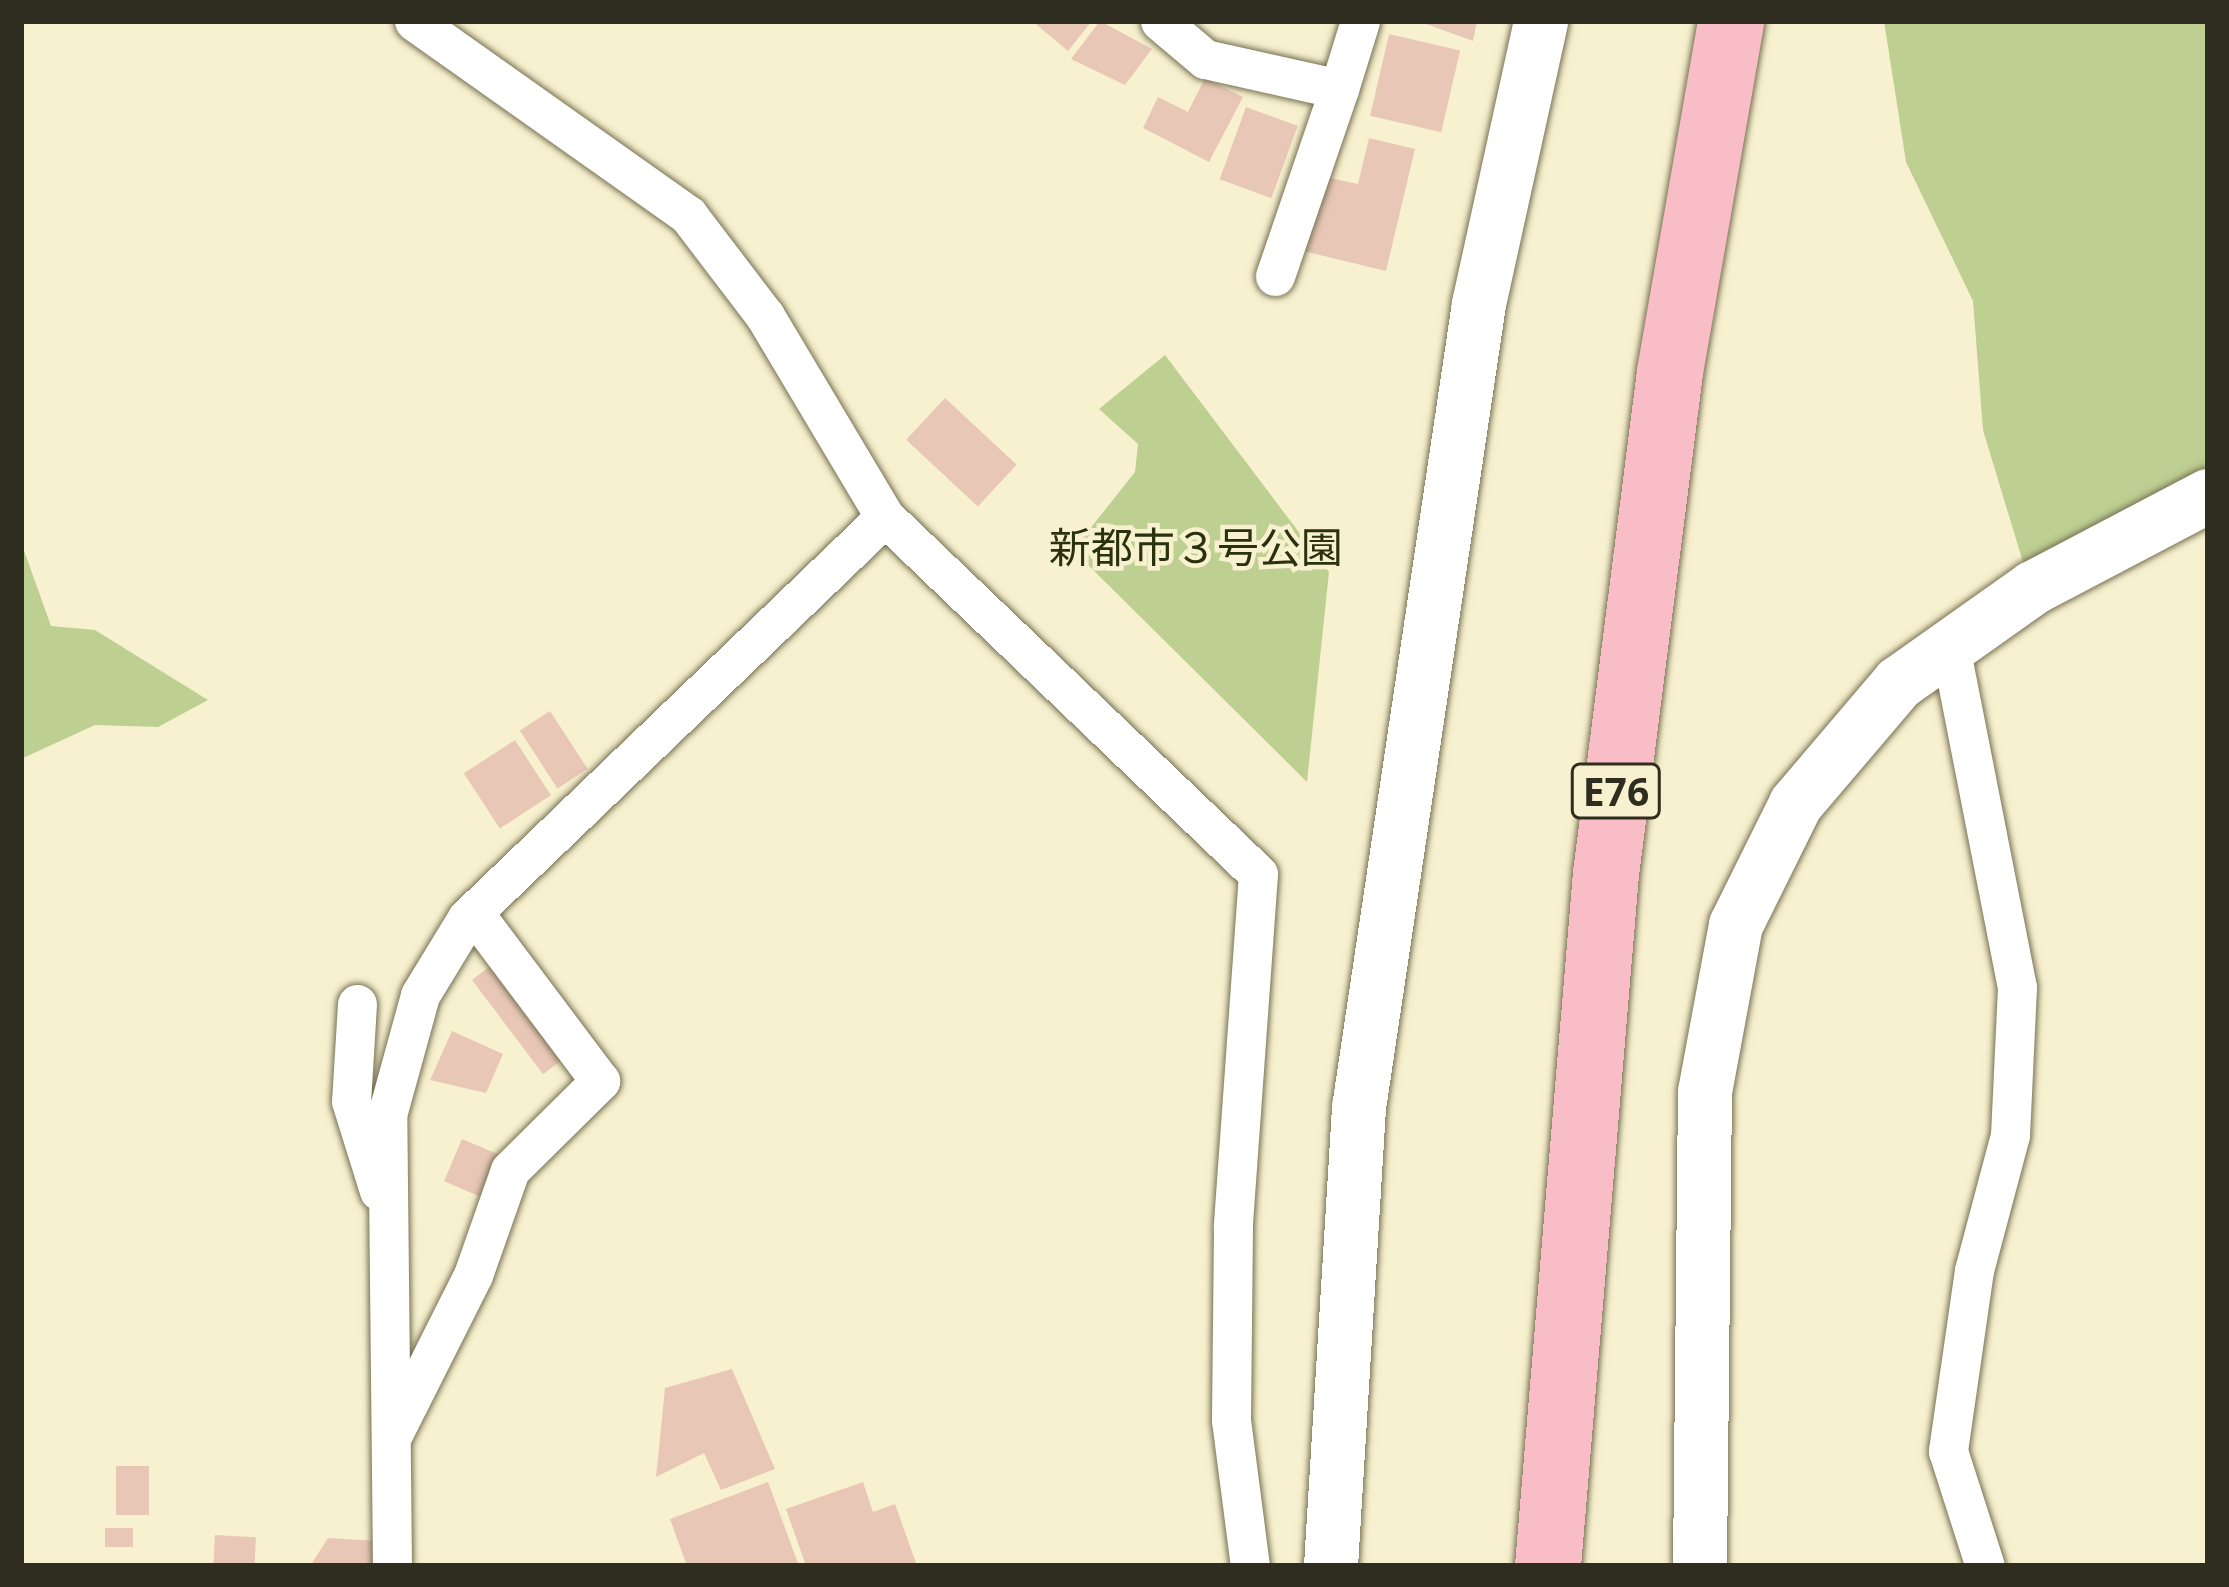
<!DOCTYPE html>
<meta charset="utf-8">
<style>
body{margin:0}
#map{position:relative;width:2229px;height:1587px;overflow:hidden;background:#f8f1cf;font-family:"Noto Sans","Noto Sans JP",sans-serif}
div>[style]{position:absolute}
.green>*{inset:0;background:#becf92}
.building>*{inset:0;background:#e9c7b7;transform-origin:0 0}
.roads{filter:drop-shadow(0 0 3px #787254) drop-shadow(0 0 3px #787254)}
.street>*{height:39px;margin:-19.5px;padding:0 19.5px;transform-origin:19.5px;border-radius:19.5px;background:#fff}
.secondary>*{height:54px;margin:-27px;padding:0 27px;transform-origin:27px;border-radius:27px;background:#fff}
.highway>*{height:66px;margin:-33px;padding:0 33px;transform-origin:33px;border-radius:33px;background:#f8bdc7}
span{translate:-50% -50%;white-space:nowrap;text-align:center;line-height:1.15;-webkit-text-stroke:9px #f8f1cf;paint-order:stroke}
.shield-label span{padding:3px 9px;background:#f8f1cf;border:3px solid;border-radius:9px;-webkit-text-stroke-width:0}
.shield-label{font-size:39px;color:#2f2d20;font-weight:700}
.park-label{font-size:42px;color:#29320d}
.frame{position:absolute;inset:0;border:24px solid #2f2d20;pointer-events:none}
</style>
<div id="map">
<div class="green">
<i style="clip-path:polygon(1884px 21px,2208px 21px,2208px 474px,2026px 572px,1983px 430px,1973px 301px,1906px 162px)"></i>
<i style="clip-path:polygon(1165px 355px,1329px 572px,1307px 782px,1073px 550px,1135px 472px,1138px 444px,1099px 409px)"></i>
<i style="clip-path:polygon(21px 542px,51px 626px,95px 630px,208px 700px,158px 727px,95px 725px,21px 759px)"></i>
</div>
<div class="building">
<i style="clip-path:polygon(1032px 21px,1092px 21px,1068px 51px)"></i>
<i style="clip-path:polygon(1100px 21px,1152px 49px,1125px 85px,1071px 59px)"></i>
<i style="clip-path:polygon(1418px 21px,1477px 21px,1473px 41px)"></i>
<i style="left:1389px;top:34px;width:73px;height:84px;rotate:13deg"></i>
<i style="clip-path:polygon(1205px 78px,1243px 97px,1209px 162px,1143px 128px,1158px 97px,1188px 112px)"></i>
<i style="left:1246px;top:107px;width:55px;height:77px;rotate:20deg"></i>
<i style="clip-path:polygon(1369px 138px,1415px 149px,1386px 271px,1295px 249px,1312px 174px,1358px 184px)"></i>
<i style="left:945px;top:398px;width:98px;height:57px;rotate:43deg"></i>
<i style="left:550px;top:711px;width:69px;height:36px;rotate:57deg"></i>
<i style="left:515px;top:740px;width:66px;height:61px;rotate:57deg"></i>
<i style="left:500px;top:959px;width:118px;height:35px;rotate:53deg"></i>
<i style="clip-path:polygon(452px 1031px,503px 1054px,486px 1093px,430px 1080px)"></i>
<i style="left:462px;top:1139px;width:39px;height:46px;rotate:23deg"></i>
<i style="clip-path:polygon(732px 1369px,775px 1469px,721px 1490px,704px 1453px,656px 1477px,665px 1388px)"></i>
<i style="left:116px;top:1466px;width:33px;height:49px"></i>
<i style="clip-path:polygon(768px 1482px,799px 1566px,687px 1566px,670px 1519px)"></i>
<i style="clip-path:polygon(863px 1482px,873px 1512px,895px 1504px,917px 1566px,806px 1566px,786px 1509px)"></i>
<i style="left:105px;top:1528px;width:28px;height:19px"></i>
<i style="left:215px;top:1535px;width:41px;height:31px;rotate:3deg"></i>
<i style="clip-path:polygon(328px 1538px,378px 1541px,377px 1566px,310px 1566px)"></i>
</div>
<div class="roads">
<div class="street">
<i style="left:414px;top:21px;width:336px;rotate:35.3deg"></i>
<i style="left:688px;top:215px;width:127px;rotate:52.7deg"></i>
<i style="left:765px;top:316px;width:234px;rotate:59.2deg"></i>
<i style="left:885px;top:517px;width:516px;rotate:43.74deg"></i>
<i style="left:1258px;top:874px;width:354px;rotate:94.1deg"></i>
<i style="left:1233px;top:1227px;width:193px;rotate:90.6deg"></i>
<i style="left:1231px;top:1420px;width:147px;rotate:82.6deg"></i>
<i style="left:1160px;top:21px;width:59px;rotate:40.2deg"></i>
<i style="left:1205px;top:59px;width:137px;rotate:12.6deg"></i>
<i style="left:1339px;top:89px;width:71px;rotate:-72.8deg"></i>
<i style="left:1275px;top:276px;width:198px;rotate:-71.1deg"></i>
<i style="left:1950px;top:646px;width:348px;rotate:78.9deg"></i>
<i style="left:2017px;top:987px;width:148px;rotate:92.7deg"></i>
<i style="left:2010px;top:1135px;width:140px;rotate:104.9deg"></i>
<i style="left:1974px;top:1270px;width:183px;rotate:98.2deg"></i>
<i style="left:1948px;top:1451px;width:121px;rotate:72.2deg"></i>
<i style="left:357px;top:1004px;width:97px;rotate:93.5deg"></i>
<i style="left:351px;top:1101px;width:94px;rotate:72.7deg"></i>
<i style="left:392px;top:1436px;width:180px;rotate:-63.3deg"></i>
<i style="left:473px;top:1275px;width:111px;rotate:-70.6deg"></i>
<i style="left:510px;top:1170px;width:127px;rotate:-44.7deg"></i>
<i style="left:600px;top:1081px;width:211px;rotate:-126.9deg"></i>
<i style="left:392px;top:1566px;width:451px;rotate:-90.6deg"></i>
<i style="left:387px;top:1115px;width:124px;rotate:-74.6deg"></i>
<i style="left:420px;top:995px;width:90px;rotate:-58.6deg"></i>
<i style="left:467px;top:918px;width:579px;rotate:-43.81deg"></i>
</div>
<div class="secondary">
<i style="left:1331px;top:1566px;width:459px;rotate:-86.5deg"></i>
<i style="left:1359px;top:1108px;width:813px;rotate:-81.51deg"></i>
<i style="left:1479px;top:304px;width:290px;rotate:-77.6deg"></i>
<i style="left:1700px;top:1566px;width:474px;rotate:-89.4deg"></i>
<i style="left:1705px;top:1092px;width:170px;rotate:-79.5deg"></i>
<i style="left:1736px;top:925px;width:135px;rotate:-63.6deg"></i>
<i style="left:1796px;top:804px;width:159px;rotate:-49.6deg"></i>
<i style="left:1899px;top:683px;width:164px;rotate:-35.3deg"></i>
<i style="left:2033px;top:588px;width:198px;rotate:-27.7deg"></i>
</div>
<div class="highway">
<i style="left:1548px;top:1566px;width:694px;rotate:-85.21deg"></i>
<i style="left:1606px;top:874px;width:506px;rotate:-82.73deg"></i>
<i style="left:1670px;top:372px;width:356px;rotate:-80.1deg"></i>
</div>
</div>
<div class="shield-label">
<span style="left:1616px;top:791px">E76</span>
</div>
<div class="park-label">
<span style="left:1196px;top:547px">新都市３号公園</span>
</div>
<div class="frame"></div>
</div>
